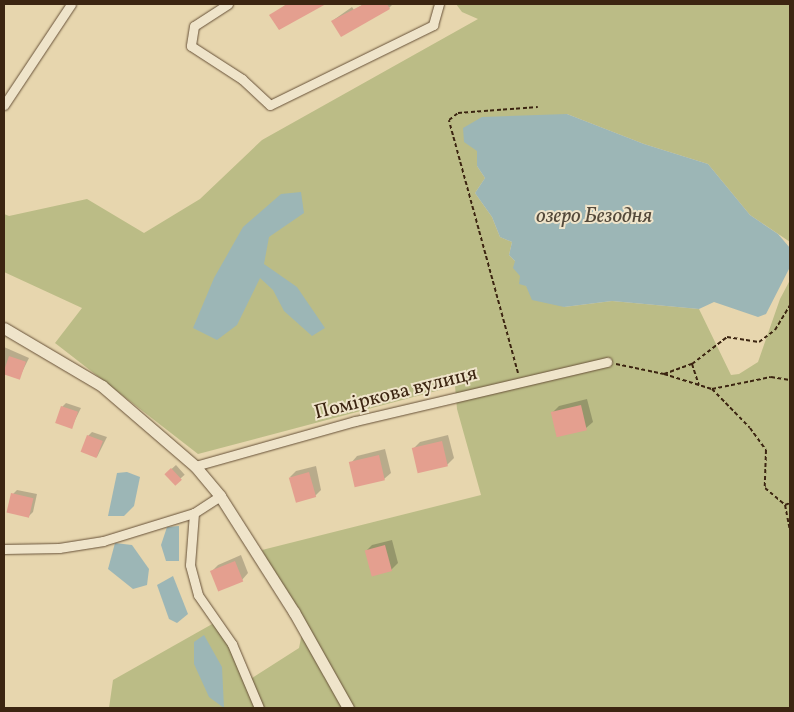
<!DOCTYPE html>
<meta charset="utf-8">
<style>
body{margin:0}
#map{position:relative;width:794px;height:712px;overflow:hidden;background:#e7d6ae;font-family:Vollkorn,serif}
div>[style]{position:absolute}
.green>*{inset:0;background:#bbbc86}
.water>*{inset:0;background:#9cb6b6}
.shadow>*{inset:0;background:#0003;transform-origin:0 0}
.building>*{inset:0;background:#e49f8f;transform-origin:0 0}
.path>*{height:2px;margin-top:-1px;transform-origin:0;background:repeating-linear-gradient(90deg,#3c2511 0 4px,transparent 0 6.5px)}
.roads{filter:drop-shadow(0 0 1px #675138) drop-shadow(0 0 1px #675138)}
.minor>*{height:9px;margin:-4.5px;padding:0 4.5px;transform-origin:4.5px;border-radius:4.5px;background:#efe4ca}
.tertiary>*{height:11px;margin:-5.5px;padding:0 5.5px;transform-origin:5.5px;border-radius:5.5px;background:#efe4ca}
span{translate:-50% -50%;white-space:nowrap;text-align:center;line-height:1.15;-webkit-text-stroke:4px #efe4ca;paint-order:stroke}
.street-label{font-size:20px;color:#3c2511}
.water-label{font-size:21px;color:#54493a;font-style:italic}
.frame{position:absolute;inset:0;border:5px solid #3c2511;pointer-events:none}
</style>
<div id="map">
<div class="green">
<i style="clip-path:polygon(456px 4px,790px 4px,790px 242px,750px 215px,708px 164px,644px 144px,567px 114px,478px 151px,477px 166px,485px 178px,475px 193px,492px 217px,500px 237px,512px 242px,509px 255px,515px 261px,526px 286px,564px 307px,612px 301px,699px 309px,731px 375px,739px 374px,758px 362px,780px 299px,790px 280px,790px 708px,109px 708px,113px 680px,214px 623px,252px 678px,299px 648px,303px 628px,262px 550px,481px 495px,457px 409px,455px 386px,198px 454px,55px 343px,82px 308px,4px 272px,4px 214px,9px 216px,87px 199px,144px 233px,200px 199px,262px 140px,478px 19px,462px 12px)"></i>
</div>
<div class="water">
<i style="clip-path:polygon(567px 114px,644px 144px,708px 164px,750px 215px,778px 234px,790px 248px,790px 267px,766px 314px,758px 317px,714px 302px,699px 309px,612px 301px,564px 307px,532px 300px,526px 286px,519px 284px,520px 276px,513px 268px,515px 261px,509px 255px,512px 242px,500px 237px,492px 217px,475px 193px,485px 178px,477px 166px,477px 151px,464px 142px,463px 128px,482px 117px)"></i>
<i style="clip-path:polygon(301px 192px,304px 213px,269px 237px,264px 264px,297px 287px,325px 328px,312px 336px,284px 311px,273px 290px,260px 278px,237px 325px,217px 340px,193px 328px,214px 278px,243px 227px,281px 194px)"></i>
<i style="clip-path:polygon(127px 472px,140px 477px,134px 506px,124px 516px,108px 516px,117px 473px)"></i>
<i style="clip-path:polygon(179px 526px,179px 561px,166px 561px,161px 545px,167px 527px)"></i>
<i style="clip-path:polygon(115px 543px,132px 545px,149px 569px,147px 585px,133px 589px,108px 569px)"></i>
<i style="clip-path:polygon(173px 576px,188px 614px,177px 623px,169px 619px,157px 585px)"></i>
<i style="clip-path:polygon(204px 635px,222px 667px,224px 708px,209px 697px,194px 664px,194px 642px)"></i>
</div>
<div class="shadow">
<i style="clip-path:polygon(287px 4px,323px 4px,279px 29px,271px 16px)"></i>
<i style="clip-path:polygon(364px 4px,393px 4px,389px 8px,332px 21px,352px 7px,354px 10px)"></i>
<i style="clip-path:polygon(4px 347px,29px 358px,19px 378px,4px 372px)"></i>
<i style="clip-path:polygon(587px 399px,593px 422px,586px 428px,553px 412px,559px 406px)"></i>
<i style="clip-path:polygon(66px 403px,81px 408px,71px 428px,62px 407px)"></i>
<i style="clip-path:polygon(92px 432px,107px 437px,97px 457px,88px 436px)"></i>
<i style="clip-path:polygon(448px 435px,454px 458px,447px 465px,414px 448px,420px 442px)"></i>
<i style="clip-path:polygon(385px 449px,391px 473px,384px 479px,351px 463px,357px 456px)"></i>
<i style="left:176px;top:465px;width:13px;height:13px;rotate:48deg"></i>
<i style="clip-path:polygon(316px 466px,321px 490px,315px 496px,290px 477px,296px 471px)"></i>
<i style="clip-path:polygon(17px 490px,37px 494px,33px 512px,29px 516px,13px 494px)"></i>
<i style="clip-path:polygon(392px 540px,398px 563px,391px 570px,366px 551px,372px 545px)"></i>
<i style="clip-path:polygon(241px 555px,248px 573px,242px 580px,212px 571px,218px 565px)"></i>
</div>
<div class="building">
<i style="clip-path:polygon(287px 4px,326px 4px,279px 30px,269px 15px)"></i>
<i style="clip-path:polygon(364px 4px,387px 4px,390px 9px,341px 37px,331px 21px)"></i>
<i style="left:9px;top:356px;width:18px;height:19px;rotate:19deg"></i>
<i style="left:581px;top:405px;width:26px;height:31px;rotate:77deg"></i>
<i style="left:61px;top:406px;width:18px;height:18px;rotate:19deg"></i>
<i style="left:87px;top:435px;width:17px;height:18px;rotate:21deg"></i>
<i style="left:442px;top:441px;width:26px;height:31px;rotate:77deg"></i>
<i style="left:379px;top:455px;width:26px;height:31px;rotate:77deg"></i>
<i style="left:171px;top:468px;width:16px;height:9px;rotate:47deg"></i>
<i style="left:309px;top:472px;width:26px;height:21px;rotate:74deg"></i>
<i style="left:11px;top:493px;width:23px;height:20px;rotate:13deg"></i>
<i style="left:385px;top:545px;width:27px;height:21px;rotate:75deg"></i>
<i style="left:235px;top:561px;width:22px;height:27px;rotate:68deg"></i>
</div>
<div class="path">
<i style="left:616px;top:364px;width:49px;rotate:11.8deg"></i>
<i style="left:664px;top:374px;width:50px;rotate:17.4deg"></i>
<i style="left:712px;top:389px;width:60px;rotate:-11.5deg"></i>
<i style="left:771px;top:377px;width:19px;rotate:9deg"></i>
<i style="left:692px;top:364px;width:22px;rotate:72deg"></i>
<i style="left:518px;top:373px;width:262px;rotate:-105.3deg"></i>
<i style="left:449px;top:120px;width:11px;rotate:-38deg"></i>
<i style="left:458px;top:113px;width:80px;rotate:-4.3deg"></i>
<i style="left:664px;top:374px;width:30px;rotate:-20deg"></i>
<i style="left:692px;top:364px;width:44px;rotate:-37.6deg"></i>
<i style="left:727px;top:337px;width:32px;rotate:9deg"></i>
<i style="left:759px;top:342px;width:20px;rotate:-37deg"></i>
<i style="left:775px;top:330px;width:29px;rotate:-59deg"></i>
<i style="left:712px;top:389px;width:54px;rotate:45.7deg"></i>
<i style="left:750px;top:428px;width:27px;rotate:54deg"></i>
<i style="left:766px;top:450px;width:38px;rotate:92deg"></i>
<i style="left:765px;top:488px;width:26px;rotate:40deg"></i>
<i style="left:785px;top:505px;width:25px;rotate:79deg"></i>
<i style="left:785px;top:505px;width:5px;rotate:-22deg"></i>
</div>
<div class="roads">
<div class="minor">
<i style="left:228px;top:4px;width:40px;rotate:147.1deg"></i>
<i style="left:194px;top:26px;width:20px;rotate:99deg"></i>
<i style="left:191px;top:46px;width:61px;rotate:32.9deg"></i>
<i style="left:242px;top:79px;width:38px;rotate:43deg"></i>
<i style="left:270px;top:105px;width:182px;rotate:-26.1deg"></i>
<i style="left:433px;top:25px;width:22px;rotate:-74deg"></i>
<i style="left:4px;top:105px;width:121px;rotate:-56.4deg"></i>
<i style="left:195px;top:466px;width:166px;rotate:-15.7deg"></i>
<i style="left:355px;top:421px;width:259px;rotate:-13.2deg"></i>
<i style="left:194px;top:513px;width:52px;rotate:94.4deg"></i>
<i style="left:190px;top:565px;width:31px;rotate:75deg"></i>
<i style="left:198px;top:595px;width:60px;rotate:55.2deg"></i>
<i style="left:232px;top:644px;width:69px;rotate:67.1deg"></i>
<i style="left:4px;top:549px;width:55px;rotate:-1deg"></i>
<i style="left:59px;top:548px;width:45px;rotate:-9deg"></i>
<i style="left:103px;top:541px;width:95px;rotate:-17.1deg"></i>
<i style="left:194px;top:513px;width:31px;rotate:-33deg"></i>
</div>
<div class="tertiary">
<i style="left:4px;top:328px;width:114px;rotate:30.6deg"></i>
<i style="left:102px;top:386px;width:123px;rotate:40.7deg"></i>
<i style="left:195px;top:466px;width:39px;rotate:50deg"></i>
<i style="left:220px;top:496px;width:138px;rotate:57.5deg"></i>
<i style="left:294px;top:612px;width:110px;rotate:60.6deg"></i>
</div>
</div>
<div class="street-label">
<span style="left:396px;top:394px;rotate:-14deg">Поміркова вулиця</span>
</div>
<div class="water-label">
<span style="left:594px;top:217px">озеро Безодня</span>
</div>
<div class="frame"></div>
</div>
